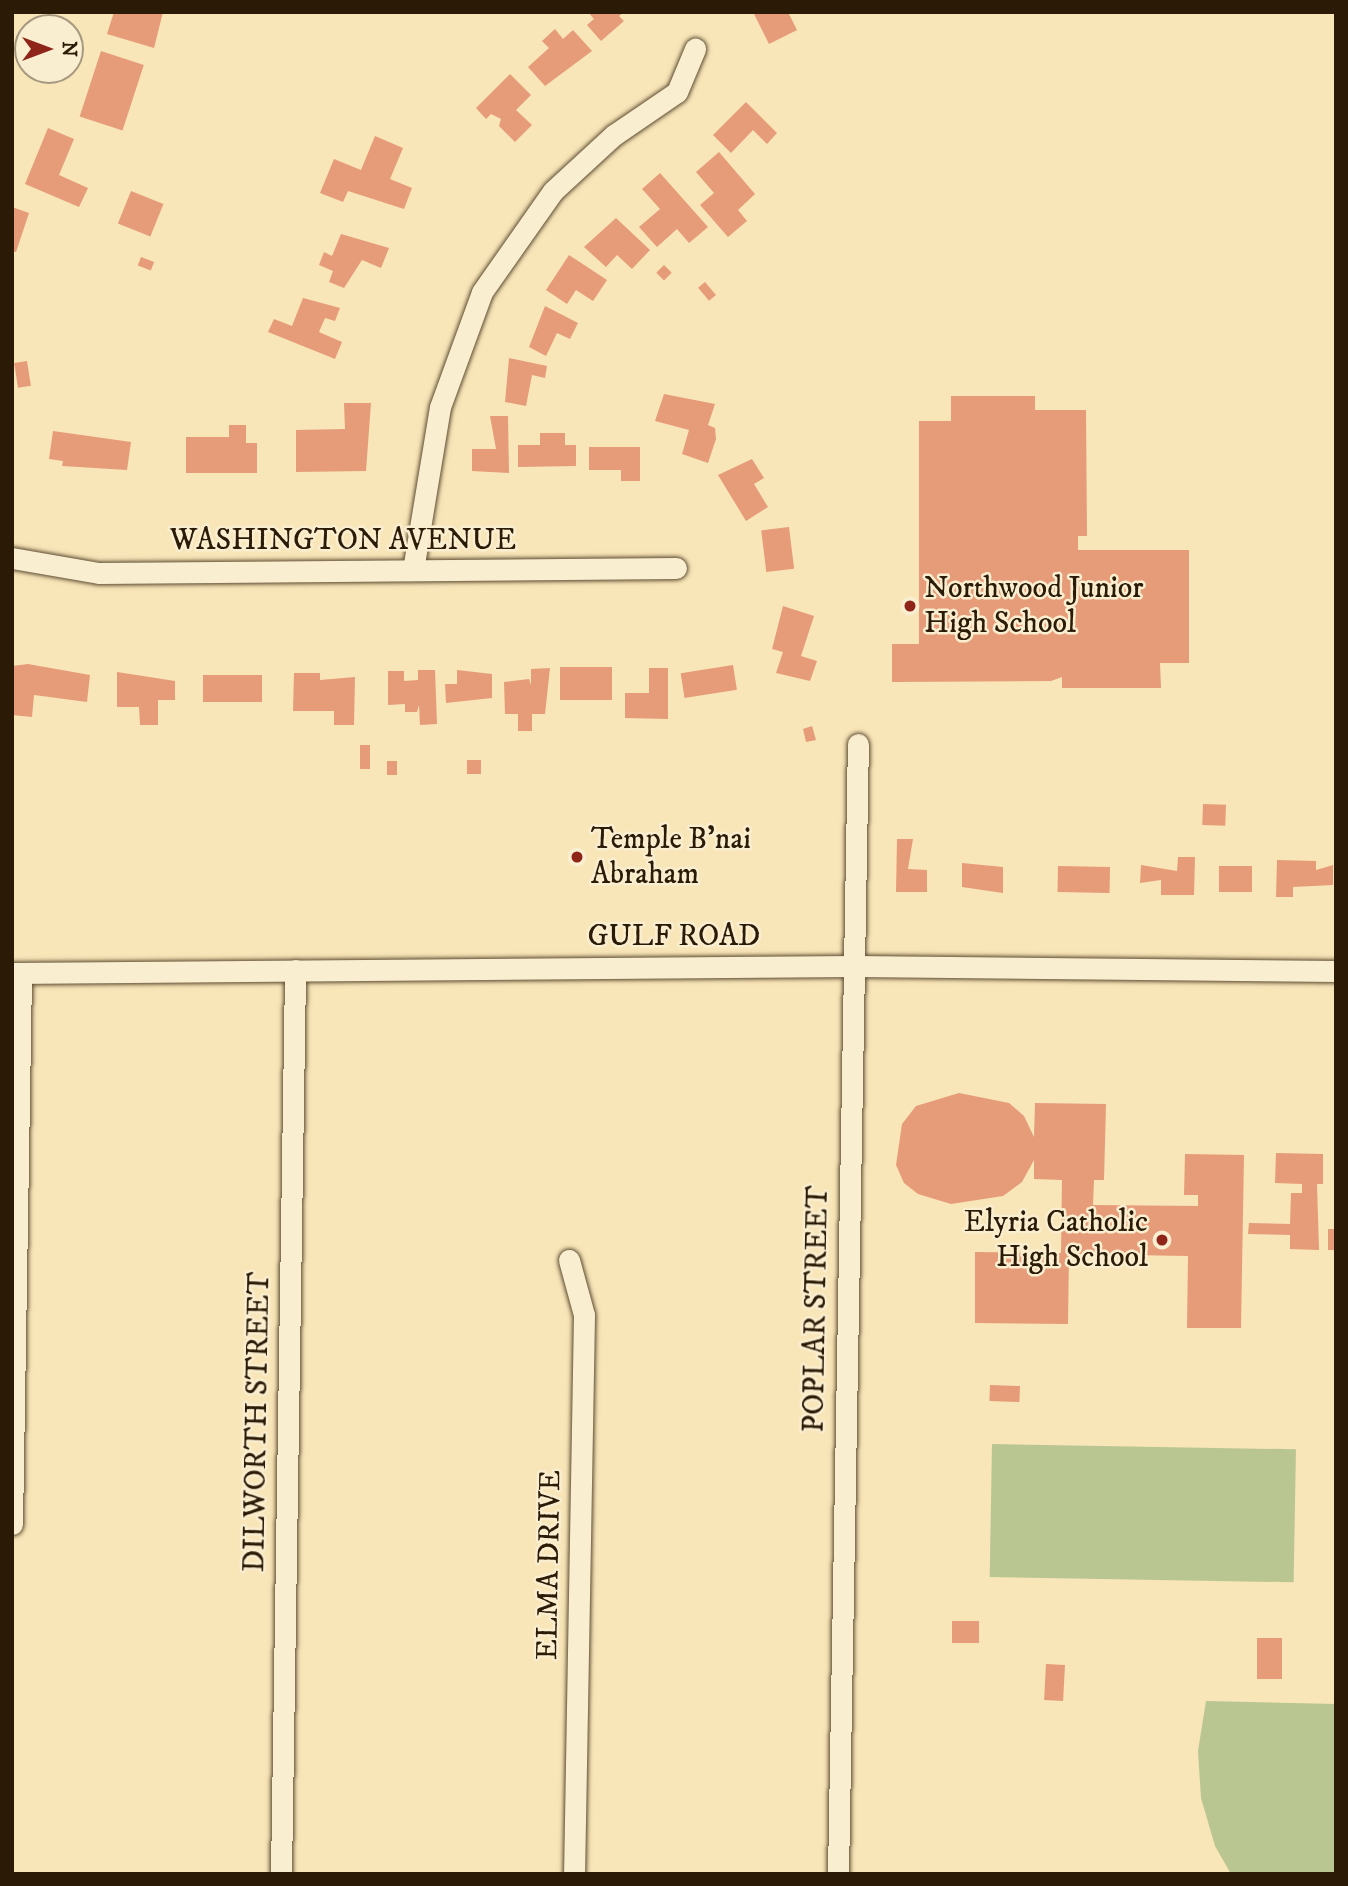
<!DOCTYPE html>
<style>
body{margin:0}
#map{position:relative;width:1348px;height:1886px;overflow:hidden;background:#f8e5b8;font-family:"IM FELL DW Pica",serif}
div>[style]{position:absolute}
.green>*{inset:0;background:#b9c692;transform-origin:0 0}
.building>*{inset:0;background:#e69c79;transform-origin:0 0}
.roads{filter:drop-shadow(0 0 2px #5e4d32) drop-shadow(0 0 2px #5e4d32)}
.minor>*{height:21px;margin:-10.5px;padding:0 10.5px;transform-origin:10.5px;border-radius:10.5px;background:#faeed1}
.dots>*{width:19px;height:19px;translate:-50% -50%;box-sizing:border-box;border:4px solid #faeed1;border-radius:50%}
span{translate:-50% -50%;white-space:nowrap;text-align:center;line-height:1.15;-webkit-text-stroke:5px #faeed1;paint-order:stroke}
.street-label{font-size:30px;color:#2a1a06}
.poi-label{font-size:30px;color:#2a1a06}
.left{translate:0 -50%;text-align:left}
.right{translate:-100% -50%;text-align:right}
.frame{position:absolute;inset:0;border:14px solid #2a1a06;pointer-events:none}
.north{position:absolute;left:14px;top:14px;width:70px;height:70px;box-sizing:border-box;background:#faeed1;border:2px solid #a79980;border-radius:50%;rotate:90deg;font-size:19px;font-weight:700;line-height:28px;text-align:center;color:#2a1a06}
.north::after{content:'';display:block;margin:auto;width:24px;height:32px;background:#8f2418;clip-path:polygon(50% 0,100% 100%,50% 72%,0 100%)}
</style>
<div id="map">
<div class="green">
<i style="left:992px;top:1444px;width:304px;height:133px;rotate:1deg"></i>
<i style="clip-path:polygon(1206px 1701px,1336px 1704px,1336px 1874px,1231px 1874px,1215px 1846px,1201px 1798px,1198px 1751px)"></i>
</div>
<div class="building">
<i style="clip-path:polygon(114px 12px,163px 12px,154px 48px,107px 34px)"></i>
<i style="clip-path:polygon(588px 12px,624px 12px,619px 16px,624px 21px,601px 41px,587px 25px,594px 19px)"></i>
<i style="clip-path:polygon(753px 12px,788px 12px,797px 30px,769px 44px)"></i>
<i style="clip-path:polygon(555px 29px,563px 39px,573px 30px,592px 51px,545px 86px,528px 67px,549px 48px,542px 41px)"></i>
<i style="left:101px;top:51px;width:45px;height:69px;rotate:18deg"></i>
<i style="clip-path:polygon(510px 74px,531px 95px,516px 110px,532px 125px,515px 142px,499px 126px,501px 119px,491px 114px,486px 119px,476px 108px)"></i>
<i style="clip-path:polygon(746px 102px,777px 133px,767px 144px,753px 130px,731px 153px,713px 135px)"></i>
<i style="clip-path:polygon(48px 128px,74px 139px,59px 175px,88px 188px,79px 207px,25px 184px)"></i>
<i style="clip-path:polygon(375px 136px,403px 148px,390px 179px,412px 188px,404px 209px,348px 191px,343px 202px,320px 193px,334px 159px,361px 170px)"></i>
<i style="clip-path:polygon(719px 152px,755px 194px,738px 210px,747px 221px,728px 237px,700px 205px,714px 193px,696px 172px)"></i>
<i style="clip-path:polygon(660px 173px,708px 227px,689px 243px,677px 229px,657px 247px,639px 227px,660px 209px,642px 189px)"></i>
<i style="left:131px;top:191px;width:35px;height:35px;rotate:22deg"></i>
<i style="clip-path:polygon(12px 207px,29px 213px,16px 252px,12px 251px)"></i>
<i style="clip-path:polygon(616px 218px,650px 250px,632px 269px,617px 255px,606px 267px,584px 247px)"></i>
<i style="clip-path:polygon(341px 234px,389px 248px,381px 268px,362px 260px,344px 288px,329px 282px,333px 271px,319px 265px,324px 252px,332px 256px)"></i>
<i style="clip-path:polygon(569px 255px,607px 280px,593px 301px,576px 290px,567px 304px,546px 290px)"></i>
<i style="left:141px;top:257px;width:14px;height:9px;rotate:21deg"></i>
<i style="left:664px;top:265px;width:11px;height:11px;rotate:45deg"></i>
<i style="left:705px;top:282px;width:17px;height:9px;rotate:50deg"></i>
<i style="clip-path:polygon(303px 298px,340px 308px,335px 321px,325px 318px,319px 332px,342px 342px,335px 359px,268px 332px,274px 319px,292px 326px)"></i>
<i style="clip-path:polygon(545px 306px,578px 323px,570px 339px,557px 333px,546px 356px,529px 347px)"></i>
<i style="clip-path:polygon(509px 358px,547px 366px,545px 378px,532px 375px,526px 406px,505px 402px)"></i>
<i style="left:27px;top:361px;width:25px;height:13px;rotate:81deg"></i>
<i style="clip-path:polygon(664px 394px,715px 404px,708px 425px,715px 428px,716px 439px,708px 463px,682px 454px,689px 430px,655px 421px)"></i>
<i style="clip-path:polygon(951px 396px,1035px 396px,1035px 410px,1086px 410px,1087px 536px,1078px 536px,1078px 550px,1189px 550px,1189px 663px,1160px 663px,1161px 688px,1062px 688px,1062px 677px,1051px 681px,892px 682px,892px 644px,919px 644px,919px 421px,951px 421px)"></i>
<i style="clip-path:polygon(344px 403px,371px 403px,366px 471px,296px 472px,296px 430px,345px 429px)"></i>
<i style="clip-path:polygon(490px 416px,508px 416px,509px 473px,472px 471px,472px 449px,496px 449px)"></i>
<i style="clip-path:polygon(229px 425px,246px 425px,246px 443px,257px 443px,257px 473px,186px 473px,186px 437px,229px 437px)"></i>
<i style="clip-path:polygon(53px 431px,131px 442px,127px 470px,62px 466px,63px 461px,49px 459px)"></i>
<i style="clip-path:polygon(540px 433px,565px 433px,565px 445px,576px 445px,576px 466px,518px 467px,518px 445px,540px 445px)"></i>
<i style="clip-path:polygon(589px 447px,640px 447px,640px 481px,621px 481px,621px 470px,589px 470px)"></i>
<i style="clip-path:polygon(752px 459px,764px 478px,754px 484px,768px 507px,746px 521px,718px 475px)"></i>
<i style="left:789px;top:527px;width:42px;height:28px;rotate:83deg"></i>
<i style="clip-path:polygon(783px 606px,814px 616px,801px 656px,817px 661px,810px 681px,776px 673px,783px 652px,772px 649px)"></i>
<i style="clip-path:polygon(28px 664px,90px 675px,87px 702px,34px 695px,32px 717px,12px 715px,12px 666px)"></i>
<i style="left:733px;top:665px;width:25px;height:53px;rotate:81deg"></i>
<i style="left:612px;top:667px;width:33px;height:52px;rotate:90deg"></i>
<i style="clip-path:polygon(550px 668px,545px 714px,532px 714px,532px 731px,518px 731px,518px 714px,505px 714px,504px 682px,529px 679px,531px 685px,531px 669px)"></i>
<i style="clip-path:polygon(649px 668px,668px 668px,668px 719px,625px 718px,625px 693px,649px 693px)"></i>
<i style="clip-path:polygon(418px 670px,435px 670px,437px 724px,420px 725px,419px 705px,417px 712px,405px 712px,405px 704px,388px 705px,388px 671px,404px 671px,404px 681px,418px 680px)"></i>
<i style="clip-path:polygon(457px 670px,492px 674px,492px 698px,446px 703px,445px 684px,457px 684px)"></i>
<i style="clip-path:polygon(117px 672px,175px 681px,175px 700px,158px 700px,158px 725px,140px 725px,139px 707px,117px 707px)"></i>
<i style="clip-path:polygon(294px 673px,320px 673px,320px 680px,355px 677px,354px 725px,334px 725px,334px 711px,293px 711px)"></i>
<i style="left:262px;top:675px;width:27px;height:59px;rotate:90deg"></i>
<i style="clip-path:polygon(812px 726px,816px 740px,806px 742px,803px 729px)"></i>
<i style="left:370px;top:745px;width:24px;height:10px;rotate:90deg"></i>
<i style="left:467px;top:760px;width:14px;height:14px"></i>
<i style="left:387px;top:761px;width:10px;height:14px"></i>
<i style="left:1203px;top:804px;width:23px;height:21px;rotate:2deg"></i>
<i style="clip-path:polygon(897px 839px,913px 839px,908px 869px,927px 870px,927px 892px,896px 892px)"></i>
<i style="clip-path:polygon(1178px 857px,1195px 857px,1194px 895px,1161px 895px,1161px 880px,1140px 883px,1141px 865px,1177px 871px)"></i>
<i style="clip-path:polygon(1277px 860px,1316px 861px,1316px 870px,1333px 865px,1333px 885px,1293px 887px,1293px 897px,1276px 897px)"></i>
<i style="clip-path:polygon(962px 863px,1003px 867px,1003px 893px,962px 887px)"></i>
<i style="left:1058px;top:866px;width:52px;height:26px;rotate:1deg"></i>
<i style="left:1219px;top:866px;width:33px;height:26px"></i>
<i style="clip-path:polygon(959px 1093px,1009px 1103px,1024px 1116px,1034px 1137px,1035px 1103px,1106px 1104px,1104px 1180px,1094px 1180px,1093px 1205px,1198px 1206px,1198px 1195px,1184px 1195px,1185px 1154px,1244px 1155px,1241px 1328px,1187px 1328px,1188px 1256px,1069px 1254px,1068px 1324px,975px 1323px,975px 1252px,1061px 1253px,1062px 1180px,1034px 1179px,1034px 1160px,1022px 1182px,1003px 1196px,951px 1204px,918px 1194px,904px 1183px,896px 1165px,902px 1124px,916px 1106px)"></i>
<i style="clip-path:polygon(1276px 1153px,1323px 1154px,1323px 1184px,1317px 1184px,1319px 1250px,1290px 1249px,1290px 1235px,1248px 1234px,1249px 1223px,1290px 1224px,1291px 1193px,1302px 1193px,1302px 1184px,1275px 1183px)"></i>
<i style="left:1328px;top:1229px;width:8px;height:21px"></i>
<i style="left:990px;top:1385px;width:30px;height:16px;rotate:2deg"></i>
<i style="left:952px;top:1621px;width:27px;height:22px"></i>
<i style="left:1257px;top:1638px;width:25px;height:41px"></i>
<i style="left:1046px;top:1664px;width:19px;height:36px;rotate:3deg"></i>
</div>
<div class="roads">
<div class="minor">
<i style="left:12px;top:558px;width:88px;rotate:9.8deg"></i>
<i style="left:99px;top:573px;width:577px;rotate:-0.5deg"></i>
<i style="left:413px;top:570px;width:165px;rotate:-80.6deg"></i>
<i style="left:440px;top:407px;width:122px;rotate:-69.9deg"></i>
<i style="left:482px;top:292px;width:123px;rotate:-54.9deg"></i>
<i style="left:553px;top:191px;width:83px;rotate:-42.6deg"></i>
<i style="left:614px;top:135px;width:76px;rotate:-34.3deg"></i>
<i style="left:677px;top:92px;width:47px;rotate:-67.3deg"></i>
<i style="left:12px;top:973px;width:842px;rotate:-0.48deg"></i>
<i style="left:854px;top:966px;width:482px;rotate:0.6deg"></i>
<i style="left:569px;top:1260px;width:57px;rotate:74.7deg"></i>
<i style="left:584px;top:1315px;width:559px;rotate:91.02deg"></i>
<i style="left:12px;top:1524px;width:551px;rotate:-89.06deg"></i>
<i style="left:281px;top:1874px;width:904px;rotate:-89.11deg"></i>
<i style="left:838px;top:1874px;width:1130px;rotate:-88.99deg"></i>
</div>
</div>
<div class="dots">
<i style="left:910px;top:606px;background:#8f2418"></i>
<i style="left:577px;top:857px;background:#8f2418"></i>
<i style="left:1162px;top:1240px;background:#8f2418"></i>
</div>
<div class="street-label">
<span style="left:343px;top:541px">WASHINGTON AVENUE</span>
<span style="left:674px;top:937px">GULF ROAD</span>
<span style="left:817px;top:1309px;rotate:-89deg">POPLAR STREET</span>
<span style="left:258px;top:1422px;rotate:-89deg">DILWORTH STREET</span>
<span style="left:550px;top:1565px;rotate:-89deg">ELMA DRIVE</span>
</div>
<div class="poi-label">
<span class="left" style="left:924px;top:606px">Northwood Junior<br>High School</span>
<span class="left" style="left:591px;top:857px">Temple B'nai<br>Abraham</span>
<span class="right" style="left:1148px;top:1240px">Elyria Catholic<br>High School</span>
</div>
<div class="frame"></div>
<div class="north">N</div>
</div>
